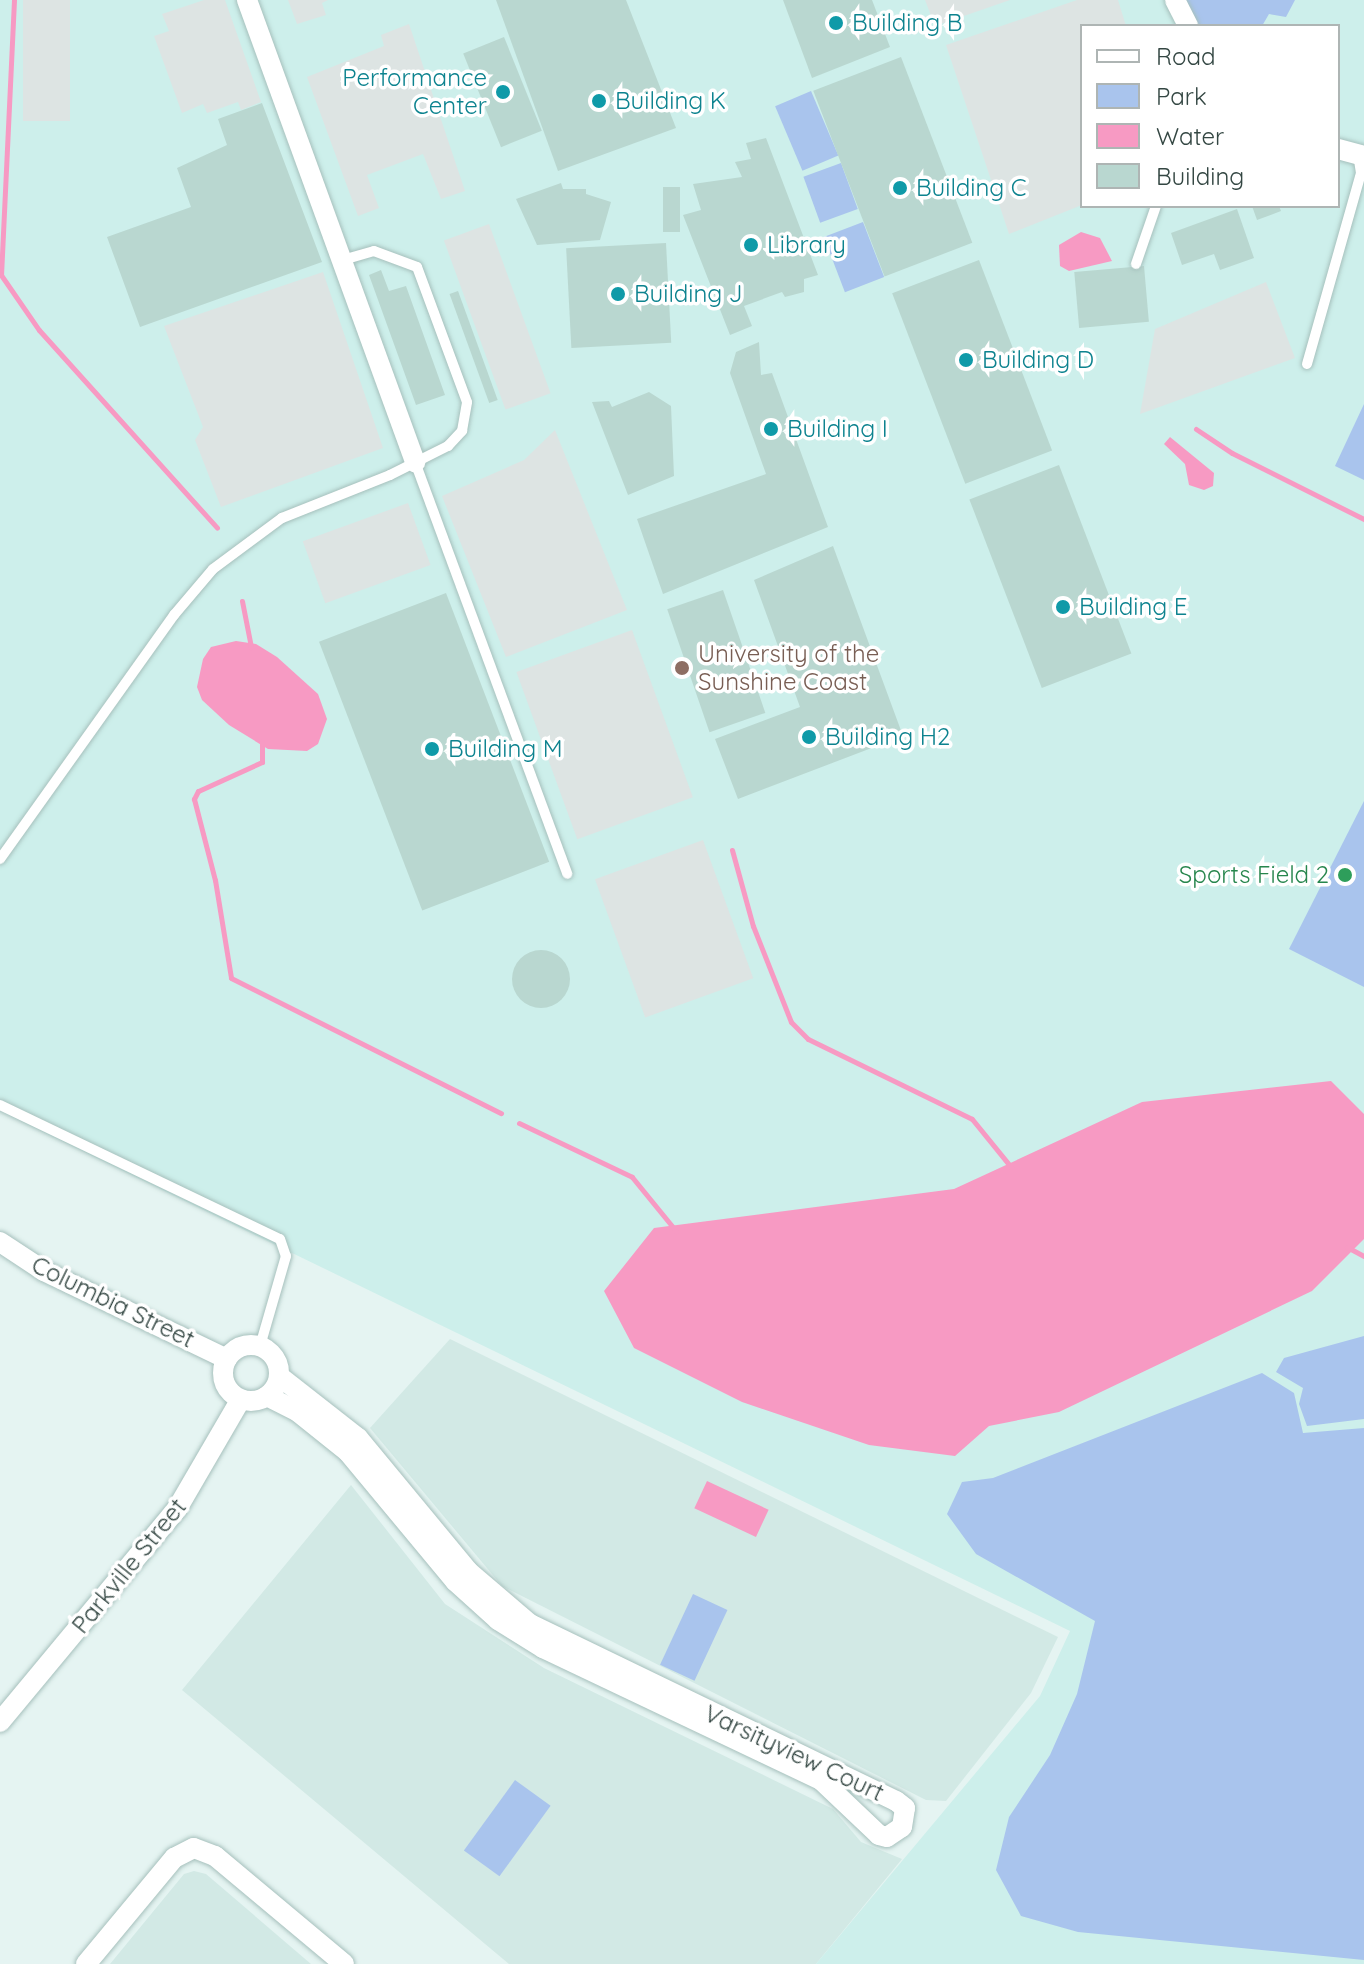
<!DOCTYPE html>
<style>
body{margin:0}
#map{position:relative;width:1364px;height:1964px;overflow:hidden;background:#e5f4f2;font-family:Quicksand,sans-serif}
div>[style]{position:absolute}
.residential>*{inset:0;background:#d2e9e5}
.education>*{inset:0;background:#cdefeb}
.green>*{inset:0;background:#a9c4ed;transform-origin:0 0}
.parking>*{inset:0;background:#dde4e3;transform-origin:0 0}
.water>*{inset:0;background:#f79ac3;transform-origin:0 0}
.stream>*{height:5px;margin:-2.5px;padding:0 2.5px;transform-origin:2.5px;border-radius:2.5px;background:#f79ac3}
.building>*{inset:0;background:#b9d7d0;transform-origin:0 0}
.round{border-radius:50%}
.roads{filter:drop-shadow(0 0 2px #a6c0bc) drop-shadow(0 0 2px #a6c0bc)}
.lane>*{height:10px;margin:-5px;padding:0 5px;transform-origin:5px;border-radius:5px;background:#fff}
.street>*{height:20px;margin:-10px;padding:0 10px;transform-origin:10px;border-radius:10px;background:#fff}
.street>.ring{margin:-10px;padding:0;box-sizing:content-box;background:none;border:20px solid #fff;border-radius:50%}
.dots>*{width:22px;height:22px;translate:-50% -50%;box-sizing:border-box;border:4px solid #fff;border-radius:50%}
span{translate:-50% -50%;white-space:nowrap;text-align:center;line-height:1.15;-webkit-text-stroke:7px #fff;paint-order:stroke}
.culture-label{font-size:24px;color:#0d838f}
.left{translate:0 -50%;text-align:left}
.right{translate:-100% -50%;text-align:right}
.education-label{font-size:24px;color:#785e54}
.leisure-label{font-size:24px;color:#27864d}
.street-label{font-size:24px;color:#344743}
.legend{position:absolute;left:1080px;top:24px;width:260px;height:184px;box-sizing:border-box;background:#fff;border:2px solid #aeb5b4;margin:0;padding:10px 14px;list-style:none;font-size:24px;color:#344743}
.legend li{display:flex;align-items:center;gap:16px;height:40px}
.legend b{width:40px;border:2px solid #aeb5b4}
</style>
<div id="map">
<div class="residential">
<i style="clip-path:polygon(450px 1339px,1058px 1637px,1031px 1693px,946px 1801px,926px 1800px,502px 1586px,370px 1428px)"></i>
<i style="clip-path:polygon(351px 1485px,445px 1604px,544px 1668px,833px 1809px,861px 1842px,902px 1859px,816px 1964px,509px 1964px,182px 1690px)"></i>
<i style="clip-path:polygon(194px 1871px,206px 1874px,311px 1964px,110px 1964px,184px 1874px)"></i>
</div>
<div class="education">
<i style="clip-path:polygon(evenodd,0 0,1364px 0,1364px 1964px,816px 1964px,1040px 1696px,1070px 1631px,0 1111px,0 0,1082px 26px,1338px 26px,1338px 206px,1082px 206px,1082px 26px)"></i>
</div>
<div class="green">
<i style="clip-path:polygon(1186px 0,1295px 0,1286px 17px,1269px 14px,1262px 26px,1197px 26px)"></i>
<i style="left:811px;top:91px;width:70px;height:39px;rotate:67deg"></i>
<i style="left:841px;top:163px;width:49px;height:40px;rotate:70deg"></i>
<i style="left:863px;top:222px;width:59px;height:42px;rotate:69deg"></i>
<i style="clip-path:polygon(1364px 404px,1364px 480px,1335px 466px)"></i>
<i style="clip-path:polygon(1364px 801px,1364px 987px,1289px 949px)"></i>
<i style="clip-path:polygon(1364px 1336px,1364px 1419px,1307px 1426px,1299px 1404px,1303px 1388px,1276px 1372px,1284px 1358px)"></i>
<i style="clip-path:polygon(1262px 1373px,1294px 1393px,1303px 1433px,1364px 1428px,1364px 1960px,1078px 1932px,1021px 1916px,996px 1870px,1009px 1817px,1050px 1755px,1077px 1694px,1095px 1621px,976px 1554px,947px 1514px,962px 1482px,993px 1478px)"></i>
<i style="left:693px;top:1594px;width:38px;height:78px;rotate:25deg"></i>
<i style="left:515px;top:1780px;width:44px;height:87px;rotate:36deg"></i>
</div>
<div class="parking">
<i style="left:23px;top:0;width:47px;height:121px"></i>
<i style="clip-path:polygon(204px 0,225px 0,261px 102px,241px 110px,238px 102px,207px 113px,203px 104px,182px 113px,154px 36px,169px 31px,162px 14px)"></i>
<i style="clip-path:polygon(288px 0,328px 0,322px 3px,326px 15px,297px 24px)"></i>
<i style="clip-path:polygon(925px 0,1010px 0,935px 26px)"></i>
<i style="clip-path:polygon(1077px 0,1118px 0,1126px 26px,1082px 26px,1082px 205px,1009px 234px,946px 45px)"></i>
<i style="clip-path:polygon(409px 24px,465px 191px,441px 199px,423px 154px,367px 175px,379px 208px,358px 216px,307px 77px,384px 46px,381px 35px)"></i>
<i style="left:489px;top:224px;width:180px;height:48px;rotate:70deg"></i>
<i style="clip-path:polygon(323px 272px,383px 448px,221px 507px,195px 440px,203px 427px,164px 326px)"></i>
<i style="clip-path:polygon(1266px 282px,1295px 358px,1140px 414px,1155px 329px)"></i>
<i style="clip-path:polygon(555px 430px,627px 610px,506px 657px,442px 496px,524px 460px)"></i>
<i style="left:408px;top:503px;width:66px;height:112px;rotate:70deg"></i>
<i style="left:632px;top:630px;width:178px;height:123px;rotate:70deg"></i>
<i style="left:703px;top:840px;width:147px;height:115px;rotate:70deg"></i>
</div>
<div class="water">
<i style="clip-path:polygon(1081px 232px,1100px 238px,1112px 261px,1069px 271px,1060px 266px,1059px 245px)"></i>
<i style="clip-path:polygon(1170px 437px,1214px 473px,1213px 486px,1204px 490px,1189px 485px,1185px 464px,1164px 444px)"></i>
<i style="clip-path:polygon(236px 641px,256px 644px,277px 657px,318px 694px,327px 719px,318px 744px,307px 751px,268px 749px,229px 725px,202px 700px,197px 687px,203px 659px,211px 647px)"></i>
<i style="clip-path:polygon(1331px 1081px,1364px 1114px,1364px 1239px,1312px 1291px,1059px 1412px,989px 1426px,955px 1456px,869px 1445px,742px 1402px,634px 1348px,604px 1291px,654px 1228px,954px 1189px,1142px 1102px)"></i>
<i style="left:707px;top:1481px;width:68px;height:30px;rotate:25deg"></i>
</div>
<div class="stream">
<i style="left:14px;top:0;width:275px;rotate:92.7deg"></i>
<i style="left:1px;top:275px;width:67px;rotate:55.4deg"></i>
<i style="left:39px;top:330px;width:266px;rotate:48deg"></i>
<i style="left:1196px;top:429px;width:43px;rotate:33.7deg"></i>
<i style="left:1232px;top:453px;width:148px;rotate:26.6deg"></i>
<i style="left:242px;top:601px;width:47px;rotate:78.9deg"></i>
<i style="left:262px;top:741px;width:21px;rotate:90deg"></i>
<i style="left:262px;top:762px;width:70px;rotate:155.6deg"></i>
<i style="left:198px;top:791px;width:9px;rotate:117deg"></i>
<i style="left:194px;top:799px;width:84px;rotate:75.5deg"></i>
<i style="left:215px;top:880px;width:99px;rotate:80.7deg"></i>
<i style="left:231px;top:978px;width:302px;rotate:26.6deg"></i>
<i style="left:732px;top:850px;width:79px;rotate:74.6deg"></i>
<i style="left:753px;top:926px;width:103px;rotate:68.4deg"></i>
<i style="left:791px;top:1022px;width:24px;rotate:45deg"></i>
<i style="left:808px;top:1039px;width:182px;rotate:26deg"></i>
<i style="left:972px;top:1119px;width:62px;rotate:50.9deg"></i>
<i style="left:519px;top:1123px;width:125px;rotate:25.5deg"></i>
<i style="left:632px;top:1177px;width:70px;rotate:50.8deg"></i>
<i style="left:1347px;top:1247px;width:19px;rotate:28deg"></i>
</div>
<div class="building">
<i style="clip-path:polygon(496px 0,626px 0,676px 128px,558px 171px)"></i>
<i style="clip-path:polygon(783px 0,872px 0,890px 47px,812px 78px)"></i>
<i style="left:504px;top:37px;width:101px;height:44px;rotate:68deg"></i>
<i style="left:901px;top:57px;width:199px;height:94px;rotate:69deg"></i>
<i style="clip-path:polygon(262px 103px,322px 262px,140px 327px,107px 237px,191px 207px,177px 168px,227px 145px,218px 119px)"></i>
<i style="clip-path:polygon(766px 138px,818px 275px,804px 279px,804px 292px,785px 297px,782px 292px,744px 306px,752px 326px,730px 335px,683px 215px,701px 210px,693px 184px,742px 177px,735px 162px,751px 159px,746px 143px)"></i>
<i style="clip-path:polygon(561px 183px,563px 189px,586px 189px,586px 194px,611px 202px,600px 240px,537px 245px,516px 199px)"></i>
<i style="left:663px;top:187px;width:17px;height:45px"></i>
<i style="clip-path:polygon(1252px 206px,1279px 206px,1281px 211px,1257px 220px)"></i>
<i style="clip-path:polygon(1237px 209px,1254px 258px,1220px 270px,1214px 254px,1182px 265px,1171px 233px)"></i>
<i style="left:666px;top:243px;width:100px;height:100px;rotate:87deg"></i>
<i style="left:979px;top:260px;width:204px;height:93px;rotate:69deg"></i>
<i style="left:1144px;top:266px;width:56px;height:70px;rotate:85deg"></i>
<i style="clip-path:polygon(381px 270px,389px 291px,406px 286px,445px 395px,416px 405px,369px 275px)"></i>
<i style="left:458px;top:291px;width:116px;height:9px;rotate:70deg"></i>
<i style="clip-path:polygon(759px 342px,761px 375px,772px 373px,828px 527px,663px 594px,637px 519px,766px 474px,730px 373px,736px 352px)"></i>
<i style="clip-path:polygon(649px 392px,671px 406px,674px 476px,628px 495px,592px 402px,609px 401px,612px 407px)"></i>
<i style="left:1059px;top:465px;width:202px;height:96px;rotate:69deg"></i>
<i style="clip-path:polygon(833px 546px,903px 736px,738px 799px,715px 739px,800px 707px,754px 580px)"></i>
<i style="left:723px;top:590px;width:130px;height:59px;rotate:71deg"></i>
<i style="left:446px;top:593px;width:288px;height:136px;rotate:69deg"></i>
<i class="round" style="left:512px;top:950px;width:58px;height:58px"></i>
</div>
<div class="roads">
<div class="lane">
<i style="left:1136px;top:264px;width:61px;rotate:-71deg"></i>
<i style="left:1307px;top:364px;width:198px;rotate:-74.2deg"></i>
<i style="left:1361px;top:173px;width:18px;rotate:-99deg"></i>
<i style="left:415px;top:462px;width:439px;rotate:69.7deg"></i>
<i style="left:0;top:859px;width:300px;rotate:-54.5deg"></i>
<i style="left:174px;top:615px;width:60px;rotate:-49.7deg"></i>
<i style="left:213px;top:569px;width:86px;rotate:-36.5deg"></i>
<i style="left:282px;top:518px;width:116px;rotate:-21.7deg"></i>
<i style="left:390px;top:475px;width:65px;rotate:-26.6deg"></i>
<i style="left:448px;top:446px;width:21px;rotate:-47deg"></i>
<i style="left:462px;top:431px;width:29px;rotate:-80deg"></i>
<i style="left:467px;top:402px;width:144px;rotate:-110.3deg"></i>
<i style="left:417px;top:267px;width:46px;rotate:-159.6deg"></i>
<i style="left:374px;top:251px;width:33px;rotate:164deg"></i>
<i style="left:0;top:1105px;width:310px;rotate:25.6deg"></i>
<i style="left:280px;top:1239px;width:18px;rotate:71deg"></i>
<i style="left:286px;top:1256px;width:94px;rotate:106.1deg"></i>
</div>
<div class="street">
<i style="left:247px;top:0;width:492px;rotate:70deg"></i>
<i style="left:1175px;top:0;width:29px;rotate:63deg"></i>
<i style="left:1338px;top:149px;width:27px;rotate:15deg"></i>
<i style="left:0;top:1242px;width:53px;rotate:33.4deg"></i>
<i style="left:44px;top:1271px;width:203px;rotate:25.7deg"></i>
<i class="ring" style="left:223px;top:1345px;width:36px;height:36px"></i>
<i style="left:267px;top:1396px;width:35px;rotate:27deg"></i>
<i style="left:298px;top:1412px;width:64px;rotate:38.7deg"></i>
<i style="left:348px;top:1452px;width:168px;rotate:50.3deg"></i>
<i style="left:455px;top:1581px;width:58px;rotate:42.2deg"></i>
<i style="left:498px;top:1620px;width:53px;rotate:31.9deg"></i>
<i style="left:543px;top:1648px;width:308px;rotate:25.4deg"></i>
<i style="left:821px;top:1780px;width:80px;rotate:43.5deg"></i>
<i style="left:879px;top:1835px;width:8px;rotate:14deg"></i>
<i style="left:887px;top:1837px;width:18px;rotate:-34deg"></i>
<i style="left:902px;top:1827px;width:19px;rotate:-81deg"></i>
<i style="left:905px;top:1808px;width:11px;rotate:-142deg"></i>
<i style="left:896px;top:1801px;width:407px;rotate:-154.2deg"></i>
<i style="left:530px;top:1624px;width:82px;rotate:-139.5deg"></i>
<i style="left:468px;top:1571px;width:173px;rotate:-129.6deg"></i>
<i style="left:358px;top:1438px;width:100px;rotate:-141.9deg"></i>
<i style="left:0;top:1722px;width:277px;rotate:-50.3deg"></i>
<i style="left:177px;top:1509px;width:127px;rotate:-59.8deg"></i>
<i style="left:86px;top:1964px;width:138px;rotate:-50.3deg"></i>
<i style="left:174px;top:1858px;width:22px;rotate:-27deg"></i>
<i style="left:194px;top:1848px;width:22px;rotate:21deg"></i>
<i style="left:215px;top:1856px;width:168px;rotate:39.9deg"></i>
</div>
</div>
<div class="dots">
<i style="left:836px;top:23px;background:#0f9aa8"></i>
<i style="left:503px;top:92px;background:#0f9aa8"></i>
<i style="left:599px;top:101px;background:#0f9aa8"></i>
<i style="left:900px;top:188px;background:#0f9aa8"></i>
<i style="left:751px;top:245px;background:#0f9aa8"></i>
<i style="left:618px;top:294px;background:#0f9aa8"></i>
<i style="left:966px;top:360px;background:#0f9aa8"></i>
<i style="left:771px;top:429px;background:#0f9aa8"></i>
<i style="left:1063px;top:607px;background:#0f9aa8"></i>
<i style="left:682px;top:668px;background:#8d6e63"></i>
<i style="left:809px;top:737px;background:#0f9aa8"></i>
<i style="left:432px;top:749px;background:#0f9aa8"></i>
<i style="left:1345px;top:875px;background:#2e9e5b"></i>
</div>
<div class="culture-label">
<span class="left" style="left:852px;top:23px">Building B</span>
<span class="right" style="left:487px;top:92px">Performance<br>Center</span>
<span class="left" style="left:615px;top:101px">Building K</span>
<span class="left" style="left:916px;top:188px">Building C</span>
<span class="left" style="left:767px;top:245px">Library</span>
<span class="left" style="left:634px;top:294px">Building J</span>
<span class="left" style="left:982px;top:360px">Building D</span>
<span class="left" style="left:787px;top:429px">Building I</span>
<span class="left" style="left:1079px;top:607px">Building E</span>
<span class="left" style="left:825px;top:737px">Building H2</span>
<span class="left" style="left:448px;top:749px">Building M</span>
</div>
<div class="education-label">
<span class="left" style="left:698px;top:668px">University of the<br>Sunshine Coast</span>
</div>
<div class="leisure-label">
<span class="right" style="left:1329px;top:875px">Sports Field 2</span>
</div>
<div class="street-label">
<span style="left:113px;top:1302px;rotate:26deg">Columbia Street</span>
<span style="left:129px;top:1566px;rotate:-51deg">Parkville Street</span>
<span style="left:794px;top:1753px;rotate:25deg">Varsityview Court</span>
</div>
<ul class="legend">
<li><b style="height:10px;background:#fff"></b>Road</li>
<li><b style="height:22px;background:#a9c4ed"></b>Park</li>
<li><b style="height:22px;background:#f79ac3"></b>Water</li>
<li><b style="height:22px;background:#b9d7d0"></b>Building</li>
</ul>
</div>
